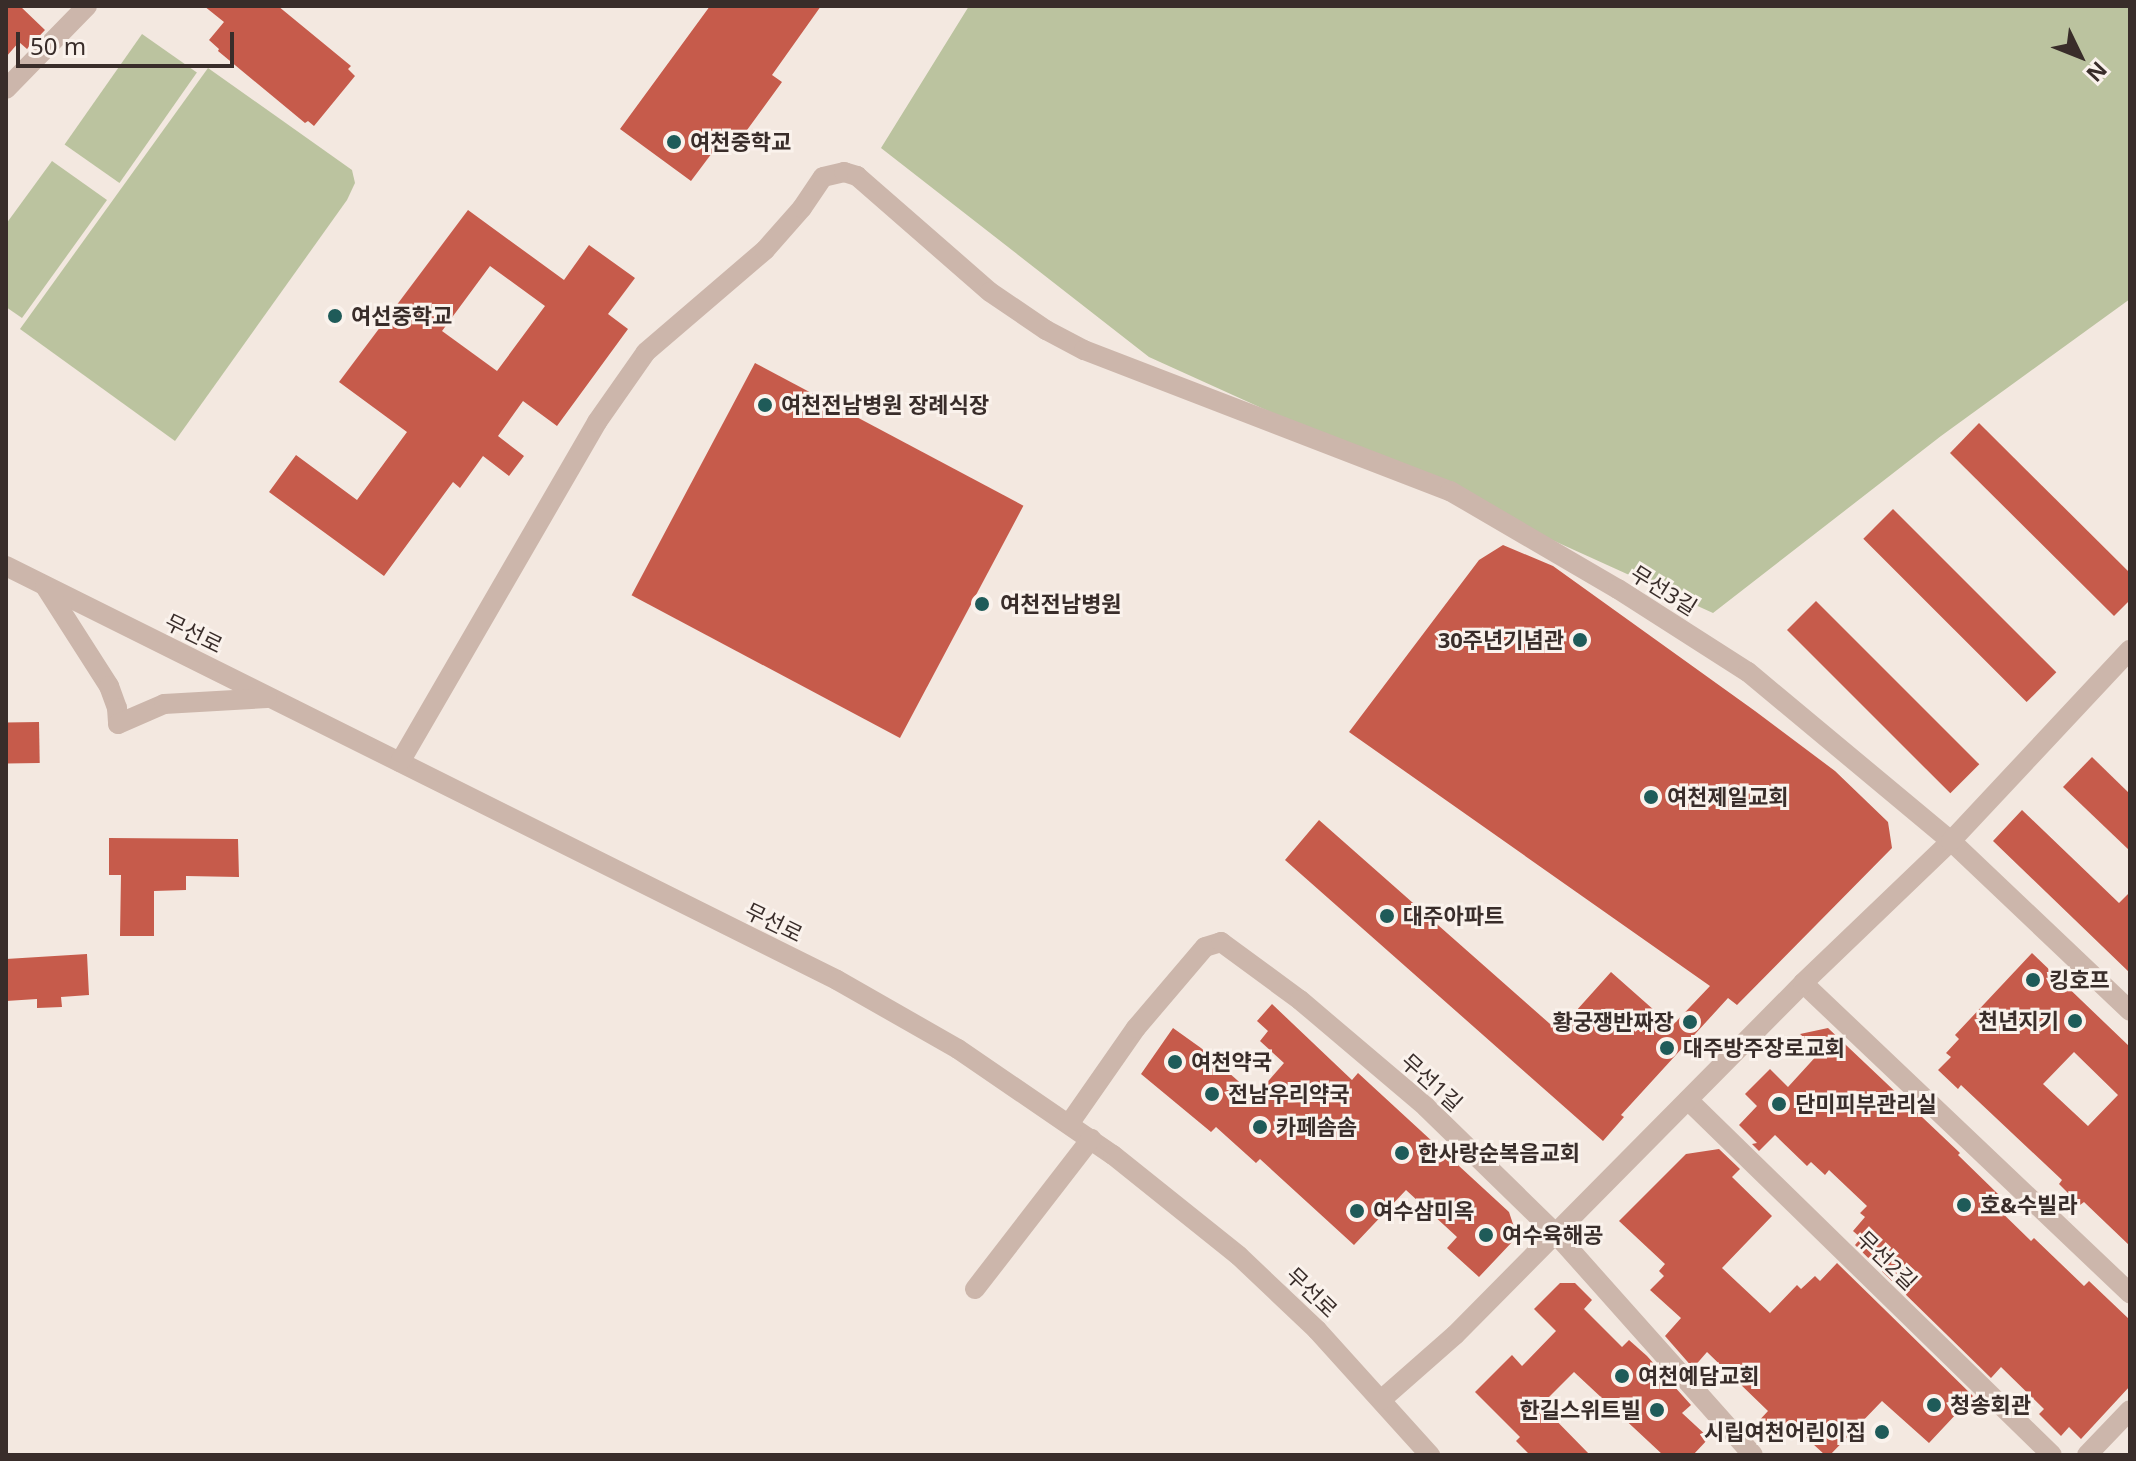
<!DOCTYPE html>
<meta charset="utf-8">
<style>
body{margin:0}
#map{position:relative;width:2136px;height:1461px;overflow:hidden;background:#f3e8e0;font-family:"Noto Sans","Noto Sans KR",sans-serif}
div>[style]{position:absolute}
.green>*{inset:0;background:#bbc39f;transform-origin:0 0}
.building>*{inset:0;background:#c65b4b;transform-origin:0 0}
.minor>*{height:20px;margin:-10px;padding:0 10px;transform-origin:10px;border-radius:10px;background:#ccb6ab}
.dots>*{width:22px;height:22px;translate:-50% -50%;box-sizing:border-box;border:4px solid #faf2ec;border-radius:50%}
span{translate:-50% -50%;white-space:nowrap;text-align:center;line-height:1.15;-webkit-text-stroke:6px #faf2ec;paint-order:stroke}
.poi-label{font-size:22px;color:#392d2a;font-weight:700}
.left{translate:0 -50%;text-align:left}
.right{translate:-100% -50%;text-align:right}
.street-label{font-size:22px;color:#392d2a}
.frame{position:absolute;inset:0;border:8px solid #392d2a;pointer-events:none}
.north{position:absolute;left:2040px;top:16px;width:80px;height:80px;-webkit-text-stroke:6px #faf2ec;paint-order:stroke;rotate:133deg;font-size:22px;font-weight:700;line-height:32px;text-align:center;color:#392d2a}
.north::after{content:'';display:block;margin:auto;width:28px;height:36px;background:#392d2a;clip-path:polygon(50% 0,100% 100%,50% 72%,0 100%)}
.scale{position:absolute;left:16px;top:32px;width:218px;height:36px;box-sizing:border-box;border:4px solid #392d2a;border-top:0;padding-left:10px;font-size:24px;line-height:28px;white-space:nowrap;color:#392d2a;-webkit-text-stroke:6px #faf2ec;paint-order:stroke}
</style>
<div id="map">
<div class="green">
<i style="clip-path:polygon(969px 6px,2130px 6px,2130px 299px,1941px 436px,1713px 613px,1149px 357px,881px 148px)"></i>
<i style="left:142px;top:34px;width:67px;height:135px;rotate:35deg"></i>
<i style="clip-path:polygon(208px 68px,352px 170px,355px 183px,347px 200px,175px 441px,20px 329px)"></i>
<i style="clip-path:polygon(52px 161px,107px 200px,22px 318px,6px 307px,6px 224px)"></i>
</div>
<div class="building">
<i style="clip-path:polygon(6px 6px,20px 6px,45px 30px,27px 49px,19px 42px,6px 57px)"></i>
<i style="clip-path:polygon(204px 6px,278px 6px,351px 66px,348px 69px,355px 76px,314px 126px,308px 121px,305px 123px,218px 51px,219px 49px,209px 40px,224px 22px)"></i>
<i style="clip-path:polygon(710px 6px,821px 6px,772px 75px,782px 82px,739px 141px,727px 133px,691px 181px,620px 129px)"></i>
<i style="clip-path:polygon(evenodd,468px 210px,564px 280px,589px 245px,635px 278px,608px 314px,628px 329px,557px 426px,523px 401px,498px 436px,524px 456px,509px 476px,483px 456px,460px 488px,453px 482px,384px 576px,269px 492px,296px 455px,357px 500px,407px 432px,339px 382px,468px 210px,490px 266px,545px 306px,497px 371px,442px 331px,490px 266px)"></i>
<i style="left:755px;top:363px;width:304px;height:263px;rotate:28deg"></i>
<i style="clip-path:polygon(1979px 423px,2130px 573px,2130px 600px,2114px 616px,1950px 453px)"></i>
<i style="left:1893px;top:509px;width:231px;height:42px;rotate:45deg"></i>
<i style="clip-path:polygon(1503px 545px,1553px 566px,1755px 711px,1835px 771px,1888px 822px,1892px 848px,1737px 1005px,1728px 998px,1621px 1115px,1624px 1117px,1603px 1141px,1285px 860px,1319px 820px,1558px 1031px,1611px 972px,1672px 1026px,1710px 986px,1349px 732px,1479px 560px)"></i>
<i style="left:1816px;top:601px;width:231px;height:41px;rotate:45deg"></i>
<i style="left:39px;top:722px;width:41px;height:33px;rotate:89deg"></i>
<i style="clip-path:polygon(2092px 757px,2130px 794px,2130px 851px,2063px 787px)"></i>
<i style="clip-path:polygon(2022px 810px,2119px 903px,2130px 892px,2130px 973px,1993px 841px)"></i>
<i style="clip-path:polygon(109px 838px,238px 839px,239px 877px,186px 876px,186px 890px,154px 891px,154px 936px,120px 936px,121px 875px,109px 875px)"></i>
<i style="clip-path:polygon(evenodd,2032px 953px,2130px 1047px,2130px 1246px,2084px 1202px,2080px 1205px,2059px 1184px,2062px 1180px,1961px 1085px,1958px 1089px,1938px 1070px,1951px 1057px,1946px 1053px,1959px 1039px,1955px 1035px,2032px 953px,2074px 1052px,2118px 1095px,2088px 1126px,2043px 1084px,2074px 1052px)"></i>
<i style="clip-path:polygon(87px 954px,89px 995px,61px 997px,62px 1007px,37px 1008px,37px 999px,6px 1001px,6px 959px)"></i>
<i style="clip-path:polygon(1272px 1004px,1352px 1080px,1358px 1073px,1509px 1212px,1515px 1230px,1513px 1241px,1479px 1277px,1447px 1248px,1457px 1237px,1406px 1190px,1354px 1245px,1260px 1159px,1256px 1163px,1216px 1127px,1211px 1132px,1141px 1074px,1173px 1028px,1201px 1048px,1255px 1096px,1284px 1063px,1260px 1041px,1268px 1031px,1257px 1021px)"></i>
<i style="clip-path:polygon(1828px 1028px,1960px 1153px,1958px 1155px,1998px 1194px,1991px 1202px,2031px 1241px,2034px 1238px,2084px 1286px,2089px 1281px,2130px 1320px,2130px 1386px,2081px 1439px,2069px 1427px,2061px 1436px,2039px 1414px,2044px 1409px,2001px 1367px,1991px 1378px,1855px 1245px,1861px 1238px,1853px 1231px,1865px 1217px,1860px 1213px,1867px 1206px,1829px 1170px,1825px 1175px,1811px 1162px,1807px 1166px,1775px 1135px,1759px 1151px,1752px 1144px,1757px 1143px,1739px 1125px,1757px 1106px,1745px 1094px,1770px 1069px,1788px 1087px,1820px 1052px,1800px 1034px)"></i>
<i style="clip-path:polygon(1719px 1149px,1740px 1169px,1732px 1177px,1772px 1216px,1722px 1268px,1770px 1313px,1797px 1285px,1801px 1289px,1815px 1276px,1820px 1281px,1837px 1263px,1973px 1396px,1929px 1443px,1882px 1401px,1830px 1455px,1825px 1455px,1789px 1422px,1771px 1441px,1755px 1425px,1768px 1411px,1707px 1352px,1693px 1368px,1665px 1336px,1681px 1318px,1650px 1290px,1664px 1276px,1659px 1271px,1665px 1264px,1619px 1221px,1686px 1154px)"></i>
<i style="clip-path:polygon(1560px 1283px,1575px 1283px,1592px 1300px,1584px 1309px,1622px 1347px,1629px 1340px,1647px 1356px,1691px 1405px,1682px 1413px,1709px 1438px,1693px 1455px,1663px 1455px,1574px 1372px,1541px 1405px,1590px 1455px,1530px 1455px,1516px 1441px,1520px 1437px,1475px 1392px,1512px 1355px,1522px 1366px,1556px 1331px,1534px 1309px)"></i>
</div>
<div class="minor">
<i style="left:6px;top:89px;width:116px;rotate:-45.7deg"></i>
<i style="left:6px;top:566px;width:928px;rotate:26.48deg"></i>
<i style="left:837px;top:980px;width:139px;rotate:29.7deg"></i>
<i style="left:958px;top:1049px;width:188px;rotate:34.4deg"></i>
<i style="left:1113px;top:1155px;width:161px;rotate:38.7deg"></i>
<i style="left:1239px;top:1256px;width:108px;rotate:43.5deg"></i>
<i style="left:1317px;top:1330px;width:169px;rotate:47.9deg"></i>
<i style="left:45px;top:586px;width:119px;rotate:57.4deg"></i>
<i style="left:109px;top:686px;width:23px;rotate:70deg"></i>
<i style="left:117px;top:708px;width:16px;rotate:86deg"></i>
<i style="left:118px;top:724px;width:50px;rotate:-23.5deg"></i>
<i style="left:164px;top:704px;width:103px;rotate:-3.3deg"></i>
<i style="left:400px;top:762px;width:393px;rotate:-59.9deg"></i>
<i style="left:597px;top:422px;width:85px;rotate:-55deg"></i>
<i style="left:646px;top:352px;width:157px;rotate:-40.6deg"></i>
<i style="left:765px;top:250px;width:56px;rotate:-48.6deg"></i>
<i style="left:802px;top:208px;width:37px;rotate:-56deg"></i>
<i style="left:823px;top:177px;width:22px;rotate:-13deg"></i>
<i style="left:844px;top:172px;width:14px;rotate:17deg"></i>
<i style="left:857px;top:176px;width:176px;rotate:41.1deg"></i>
<i style="left:990px;top:292px;width:68px;rotate:34.2deg"></i>
<i style="left:1046px;top:330px;width:43px;rotate:27.8deg"></i>
<i style="left:1084px;top:350px;width:392px;rotate:21.1deg"></i>
<i style="left:1450px;top:491px;width:194px;rotate:30.3deg"></i>
<i style="left:1618px;top:589px;width:154px;rotate:32.6deg"></i>
<i style="left:1748px;top:672px;width:264px;rotate:39.8deg"></i>
<i style="left:1951px;top:841px;width:247px;rotate:43.5deg"></i>
<i style="left:1803px;top:983px;width:451px;rotate:43.5deg"></i>
<i style="left:1688px;top:1100px;width:508px;rotate:44.28deg"></i>
<i style="left:1069px;top:1124px;width:117px;rotate:-55.1deg"></i>
<i style="left:1136px;top:1028px;width:106px;rotate:-49.6deg"></i>
<i style="left:1205px;top:947px;width:17px;rotate:-17deg"></i>
<i style="left:1221px;top:942px;width:98px;rotate:36.3deg"></i>
<i style="left:1300px;top:1000px;width:165px;rotate:40.3deg"></i>
<i style="left:1426px;top:1107px;width:182px;rotate:44.3deg"></i>
<i style="left:1556px;top:1234px;width:296px;rotate:48.3deg"></i>
<i style="left:975px;top:1289px;width:190px;rotate:-52.3deg"></i>
<i style="left:1381px;top:1400px;width:98px;rotate:-41.3deg"></i>
<i style="left:1455px;top:1335px;width:495px;rotate:-45.3deg"></i>
<i style="left:1803px;top:983px;width:205px;rotate:-43.8deg"></i>
<i style="left:1951px;top:841px;width:262px;rotate:-46.9deg"></i>
<i style="left:2087px;top:1455px;width:62px;rotate:-46.3deg"></i>
</div>
<div class="dots">
<i style="left:674px;top:142px;background:#1f5b59"></i>
<i style="left:335px;top:316px;background:#1f5b59"></i>
<i style="left:765px;top:405px;background:#1f5b59"></i>
<i style="left:982px;top:604px;background:#1f5b59"></i>
<i style="left:1580px;top:640px;background:#1f5b59"></i>
<i style="left:1651px;top:797px;background:#1f5b59"></i>
<i style="left:1387px;top:916px;background:#1f5b59"></i>
<i style="left:2033px;top:980px;background:#1f5b59"></i>
<i style="left:2075px;top:1021px;background:#1f5b59"></i>
<i style="left:1690px;top:1022px;background:#1f5b59"></i>
<i style="left:1667px;top:1048px;background:#1f5b59"></i>
<i style="left:1175px;top:1062px;background:#1f5b59"></i>
<i style="left:1212px;top:1094px;background:#1f5b59"></i>
<i style="left:1779px;top:1104px;background:#1f5b59"></i>
<i style="left:1260px;top:1127px;background:#1f5b59"></i>
<i style="left:1402px;top:1153px;background:#1f5b59"></i>
<i style="left:1964px;top:1205px;background:#1f5b59"></i>
<i style="left:1357px;top:1211px;background:#1f5b59"></i>
<i style="left:1486px;top:1235px;background:#1f5b59"></i>
<i style="left:1622px;top:1376px;background:#1f5b59"></i>
<i style="left:1934px;top:1405px;background:#1f5b59"></i>
<i style="left:1657px;top:1410px;background:#1f5b59"></i>
<i style="left:1882px;top:1432px;background:#1f5b59"></i>
</div>
<div class="poi-label">
<span class="left" style="left:690px;top:142px">여천중학교</span>
<span class="left" style="left:351px;top:316px">여선중학교</span>
<span class="left" style="left:781px;top:405px">여천전남병원 장례식장</span>
<span class="left" style="left:1000px;top:604px">여천전남병원</span>
<span class="right" style="left:1564px;top:640px">30주년기념관</span>
<span class="left" style="left:1667px;top:797px">여천제일교회</span>
<span class="left" style="left:1403px;top:916px">대주아파트</span>
<span class="left" style="left:2049px;top:980px">킹호프</span>
<span class="right" style="left:2059px;top:1021px">천년지기</span>
<span class="right" style="left:1674px;top:1022px">황궁쟁반짜장</span>
<span class="left" style="left:1683px;top:1048px">대주방주장로교회</span>
<span class="left" style="left:1191px;top:1062px">여천약국</span>
<span class="left" style="left:1228px;top:1094px">전남우리약국</span>
<span class="left" style="left:1795px;top:1104px">단미피부관리실</span>
<span class="left" style="left:1276px;top:1127px">카페솜솜</span>
<span class="left" style="left:1418px;top:1153px">한사랑순복음교회</span>
<span class="left" style="left:1980px;top:1205px">호&amp;수빌라</span>
<span class="left" style="left:1373px;top:1211px">여수삼미옥</span>
<span class="left" style="left:1502px;top:1235px">여수육해공</span>
<span class="left" style="left:1638px;top:1376px">여천예담교회</span>
<span class="left" style="left:1950px;top:1405px">청송회관</span>
<span class="right" style="left:1641px;top:1410px">한길스위트빌</span>
<span class="right" style="left:1866px;top:1432px">시립여천어린이집</span>
</div>
<div class="street-label">
<span style="left:1664px;top:590px;rotate:32deg">무선3길</span>
<span style="left:194px;top:633px;rotate:26deg">무선로</span>
<span style="left:774px;top:922px;rotate:26deg">무선로</span>
<span style="left:1432px;top:1082px;rotate:42deg">무선1길</span>
<span style="left:1887px;top:1260px;rotate:44deg">무선2길</span>
<span style="left:1312px;top:1292px;rotate:44deg">무선로</span>
</div>
<div class="frame"></div>
<div class="north">N</div>
<div class="scale">50 m</div>
</div>
